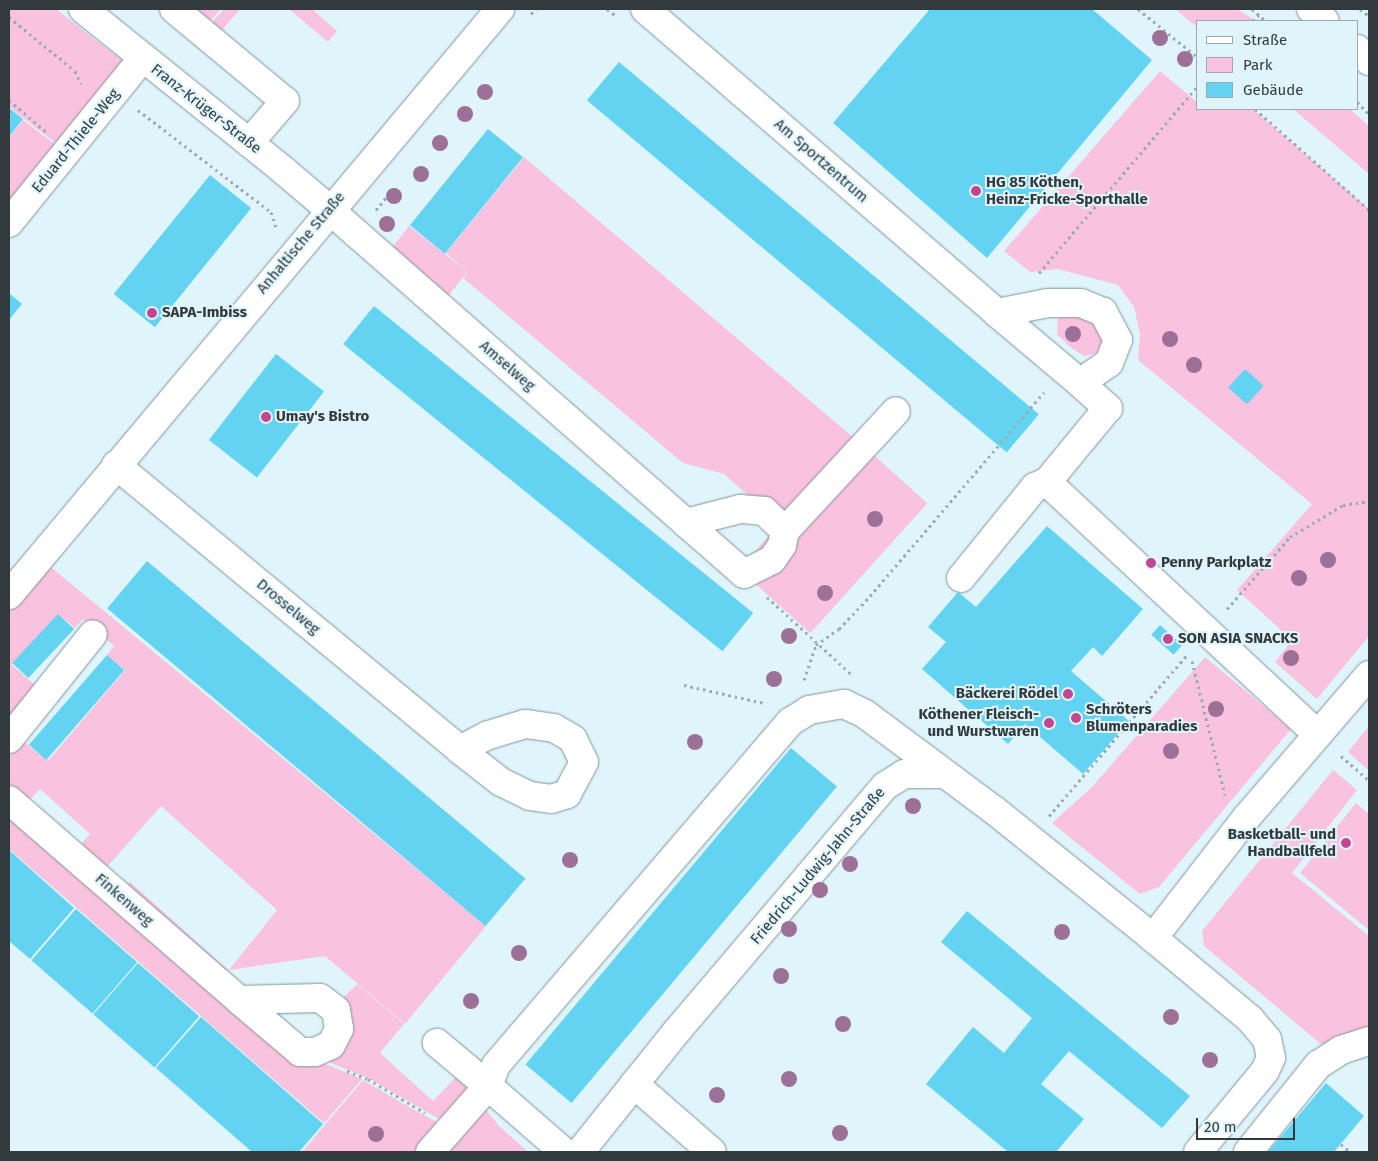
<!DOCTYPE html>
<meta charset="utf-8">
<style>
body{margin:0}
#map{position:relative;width:1378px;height:1161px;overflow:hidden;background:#e0f5fb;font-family:"Fira Sans",sans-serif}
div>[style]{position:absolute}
.green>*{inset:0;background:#f9c2de;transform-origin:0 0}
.building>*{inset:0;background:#62d3f1;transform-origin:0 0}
.path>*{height:3px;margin-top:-1.5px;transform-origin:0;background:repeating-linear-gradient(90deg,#9aaaaf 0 2.5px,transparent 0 6.5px)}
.roads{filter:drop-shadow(0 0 1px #82959b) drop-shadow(0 0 1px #82959b)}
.minor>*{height:28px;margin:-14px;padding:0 14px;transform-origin:14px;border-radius:14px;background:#fff}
.major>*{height:28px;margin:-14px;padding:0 14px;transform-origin:14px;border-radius:14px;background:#fff}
.trees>*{width:16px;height:16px;margin:-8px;border-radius:50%;background:#9c7097}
.dots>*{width:14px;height:14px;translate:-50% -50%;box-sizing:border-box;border:2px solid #e0f5fb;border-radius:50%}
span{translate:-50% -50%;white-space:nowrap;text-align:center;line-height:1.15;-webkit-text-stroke:4px #e0f5fb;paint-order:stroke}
.street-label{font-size:15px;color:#323a3d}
.poi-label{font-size:15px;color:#323a3d;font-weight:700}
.left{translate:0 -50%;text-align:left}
.right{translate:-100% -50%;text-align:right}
.frame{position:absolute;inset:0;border:10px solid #323a3d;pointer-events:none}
.legend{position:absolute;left:1196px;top:20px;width:162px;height:90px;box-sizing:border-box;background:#e0f5fb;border:1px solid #9aaaaf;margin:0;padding:6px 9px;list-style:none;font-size:15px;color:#323a3d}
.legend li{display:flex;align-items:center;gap:10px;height:25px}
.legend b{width:25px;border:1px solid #9aaaaf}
.scale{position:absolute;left:1196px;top:1118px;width:99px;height:22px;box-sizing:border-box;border:2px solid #323a3d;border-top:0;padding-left:6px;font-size:15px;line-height:18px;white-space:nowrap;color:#323a3d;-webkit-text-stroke:4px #e0f5fb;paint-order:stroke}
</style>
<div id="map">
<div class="green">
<i style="clip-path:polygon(9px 9px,56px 9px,133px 69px,66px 151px,9px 107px)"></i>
<i style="clip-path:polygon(175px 9px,221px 9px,202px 30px)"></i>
<i style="clip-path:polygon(224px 9px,240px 9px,214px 40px,204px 31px)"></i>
<i style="clip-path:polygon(289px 9px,312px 9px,337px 31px,328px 42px)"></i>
<i style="clip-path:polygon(1175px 9px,1237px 9px,1256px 21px,1197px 21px,1197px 27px)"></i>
<i style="clip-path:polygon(1160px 71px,1197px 102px,1197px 109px,1253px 109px,1369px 209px,1369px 636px,1317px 699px,1275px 662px,1292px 640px,1237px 590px,1312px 504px,1138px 360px,1140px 334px,1134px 307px,1118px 285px,1058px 269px,1030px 272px,1004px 251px)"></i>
<i style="clip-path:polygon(1293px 109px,1350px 109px,1369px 126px,1369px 174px)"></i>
<i style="clip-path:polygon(23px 120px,65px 152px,9px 221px,9px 138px)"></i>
<i style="clip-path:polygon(524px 157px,854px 438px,778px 522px,724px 474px,683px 463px,463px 278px,468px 272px,446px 253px)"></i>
<i style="left:409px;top:226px;width:74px;height:50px;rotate:38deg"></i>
<i style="clip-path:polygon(1058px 314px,1099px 319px,1107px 335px,1100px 352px,1084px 356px,1070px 347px,1057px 334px)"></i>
<i style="left:856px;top:439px;width:96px;height:175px;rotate:42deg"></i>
<i style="clip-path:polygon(41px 559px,486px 926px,405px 1024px,325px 956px,229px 970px,277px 910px,161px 806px,99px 876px,72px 854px,90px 834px,40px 789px,21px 809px,9px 799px,9px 741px,14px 734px,48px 761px,125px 670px,107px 655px,114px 646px,83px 619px,75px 628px,58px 614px,12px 665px,44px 693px,9px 737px,9px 598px)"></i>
<i style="clip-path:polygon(1205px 657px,1291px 729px,1159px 887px,1140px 894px,1052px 823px,1092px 787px)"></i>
<i style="clip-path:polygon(1369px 726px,1369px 771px,1348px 752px)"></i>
<i style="clip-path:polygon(1333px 770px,1357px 790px,1292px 873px,1369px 936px,1369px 1034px,1328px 1050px,1204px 946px,1202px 931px)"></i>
<i style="clip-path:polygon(9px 801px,299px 1053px,362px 1079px,324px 1123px,9px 849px)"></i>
<i style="clip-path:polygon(1356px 803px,1369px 814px,1369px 930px,1300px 873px)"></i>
<i style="left:130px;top:882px;width:132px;height:16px;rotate:42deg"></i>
<i style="clip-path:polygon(357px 984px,404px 1024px,380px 1053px,433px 1101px,456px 1077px,475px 1096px,451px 1126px,368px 1078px,316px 1057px,338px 1003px)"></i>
<i style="clip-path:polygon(363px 1080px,409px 1107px,448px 1128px,427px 1152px,302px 1152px)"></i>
<i style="clip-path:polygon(477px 1098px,499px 1126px,528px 1152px,431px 1152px)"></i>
</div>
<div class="building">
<i style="clip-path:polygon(930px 9px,1092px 9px,1152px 60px,987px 258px,833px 123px)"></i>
<i style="left:619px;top:62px;width:548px;height:50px;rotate:40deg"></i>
<i style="clip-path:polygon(9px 108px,23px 119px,9px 137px)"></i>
<i style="left:488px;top:129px;width:45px;height:124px;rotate:39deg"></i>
<i style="left:210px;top:175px;width:53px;height:153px;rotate:39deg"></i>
<i style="clip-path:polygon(9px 293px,22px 304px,9px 320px)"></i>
<i style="left:374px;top:306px;width:488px;height:49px;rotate:39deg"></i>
<i style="left:276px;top:354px;width:61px;height:109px;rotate:38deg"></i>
<i style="left:1245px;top:369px;width:25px;height:25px;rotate:42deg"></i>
<i style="clip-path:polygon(1047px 526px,1143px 609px,1102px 656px,1093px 647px,1071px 671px,1129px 721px,1083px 774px,1025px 724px,1008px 744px,922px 669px,946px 642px,928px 627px,958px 592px,976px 607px)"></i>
<i style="left:147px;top:561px;width:494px;height:62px;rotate:40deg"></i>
<i style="left:58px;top:614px;width:22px;height:67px;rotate:43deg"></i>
<i style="left:1160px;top:625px;width:30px;height:13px;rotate:42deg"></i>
<i style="left:107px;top:655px;width:23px;height:119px;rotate:41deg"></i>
<i style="left:791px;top:748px;width:60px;height:413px;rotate:40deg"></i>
<i style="clip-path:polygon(9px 850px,74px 908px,30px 959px,9px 941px)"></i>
<i style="left:76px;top:909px;width:81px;height:68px;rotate:41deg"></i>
<i style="clip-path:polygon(967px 911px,1190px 1096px,1162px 1128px,1069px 1051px,1041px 1084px,1084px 1119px,1056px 1152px,1008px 1152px,926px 1084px,973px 1027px,1004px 1053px,1032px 1018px,941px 942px)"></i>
<i style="left:138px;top:963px;width:81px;height:68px;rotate:41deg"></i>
<i style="clip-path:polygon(201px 1017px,323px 1124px,299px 1152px,252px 1152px,156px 1068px)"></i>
<i style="clip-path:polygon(1326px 1083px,1364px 1116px,1334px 1152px,1268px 1152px)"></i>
</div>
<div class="path">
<i style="left:607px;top:9px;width:10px;rotate:37deg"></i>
<i style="left:1138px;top:9px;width:76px;rotate:39.1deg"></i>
<i style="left:1252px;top:9px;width:18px;rotate:41deg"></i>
<i style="left:1360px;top:9px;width:11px;rotate:38deg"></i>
<i style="left:531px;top:14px;width:7px;rotate:-45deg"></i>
<i style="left:9px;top:17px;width:85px;rotate:39.3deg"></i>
<i style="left:75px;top:71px;width:14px;rotate:65deg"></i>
<i style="left:1253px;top:21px;width:8px;rotate:-45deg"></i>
<i style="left:9px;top:100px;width:48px;rotate:40.7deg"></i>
<i style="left:1357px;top:102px;width:17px;rotate:45deg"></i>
<i style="left:1255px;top:109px;width:152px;rotate:41.5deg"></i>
<i style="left:138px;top:110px;width:168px;rotate:37.5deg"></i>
<i style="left:271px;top:212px;width:16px;rotate:72deg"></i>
<i style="left:376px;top:210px;width:28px;rotate:-51deg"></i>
<i style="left:1039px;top:273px;width:244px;rotate:-49.7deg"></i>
<i style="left:767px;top:597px;width:114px;rotate:42.5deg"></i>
<i style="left:1227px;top:609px;width:96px;rotate:-48.8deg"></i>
<i style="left:1290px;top:537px;width:62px;rotate:-31.1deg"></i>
<i style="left:1343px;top:505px;width:26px;rotate:-9deg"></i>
<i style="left:1192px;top:661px;width:138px;rotate:76.2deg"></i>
<i style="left:804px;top:680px;width:37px;rotate:-71deg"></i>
<i style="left:816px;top:645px;width:28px;rotate:-35deg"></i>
<i style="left:839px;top:629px;width:45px;rotate:-46.8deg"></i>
<i style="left:870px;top:596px;width:268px;rotate:-49.5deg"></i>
<i style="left:684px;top:685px;width:82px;rotate:12.7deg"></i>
<i style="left:1341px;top:756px;width:37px;rotate:41deg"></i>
<i style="left:1049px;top:816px;width:213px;rotate:-49.4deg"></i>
<i style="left:347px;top:1071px;width:22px;rotate:21deg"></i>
<i style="left:368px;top:1079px;width:66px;rotate:30.8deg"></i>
<i style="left:1341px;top:1144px;width:12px;rotate:42deg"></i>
</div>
<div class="roads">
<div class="minor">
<i style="left:83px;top:9px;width:257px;rotate:38.8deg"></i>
<i style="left:283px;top:170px;width:60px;rotate:40.3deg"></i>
<i style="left:329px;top:209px;width:38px;rotate:42deg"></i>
<i style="left:357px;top:234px;width:438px;rotate:41.3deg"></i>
<i style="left:686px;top:523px;width:77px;rotate:41.3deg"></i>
<i style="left:744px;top:574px;width:31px;rotate:-27deg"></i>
<i style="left:772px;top:560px;width:18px;rotate:-56deg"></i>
<i style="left:782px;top:545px;width:14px;rotate:-78deg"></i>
<i style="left:785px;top:531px;width:29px;rotate:-136deg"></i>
<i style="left:764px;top:511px;width:24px;rotate:-175deg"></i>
<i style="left:740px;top:509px;width:56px;rotate:165.5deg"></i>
<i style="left:174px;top:9px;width:144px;rotate:39.7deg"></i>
<i style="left:285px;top:101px;width:55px;rotate:130.6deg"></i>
<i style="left:645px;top:9px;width:465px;rotate:40.8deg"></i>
<i style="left:997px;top:313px;width:109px;rotate:40.1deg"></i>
<i style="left:1080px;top:383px;width:35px;rotate:-35deg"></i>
<i style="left:1109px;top:363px;width:25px;rotate:-69deg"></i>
<i style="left:1118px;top:340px;width:32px;rotate:-118deg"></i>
<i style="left:1103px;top:312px;width:24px;rotate:-158deg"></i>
<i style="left:1081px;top:303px;width:33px;rotate:180deg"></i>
<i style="left:1048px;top:303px;width:52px;rotate:168.9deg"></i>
<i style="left:9px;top:223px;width:211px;rotate:-51deg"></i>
<i style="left:1080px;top:383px;width:38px;rotate:42deg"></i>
<i style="left:1108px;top:408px;width:96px;rotate:129.5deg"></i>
<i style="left:1047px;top:482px;width:369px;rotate:43deg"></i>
<i style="left:116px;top:465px;width:447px;rotate:39.6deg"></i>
<i style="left:460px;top:750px;width:52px;rotate:38deg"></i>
<i style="left:501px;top:782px;width:32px;rotate:26deg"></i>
<i style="left:530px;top:796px;width:21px;rotate:8deg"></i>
<i style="left:551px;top:799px;width:17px;rotate:-17deg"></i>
<i style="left:567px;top:794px;width:36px;rotate:-62deg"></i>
<i style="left:584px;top:762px;width:25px;rotate:-116deg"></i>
<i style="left:573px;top:739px;width:22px;rotate:-150deg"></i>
<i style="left:554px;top:728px;width:29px;rotate:-172deg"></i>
<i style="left:525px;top:724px;width:39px;rotate:163deg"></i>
<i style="left:488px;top:735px;width:32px;rotate:152deg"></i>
<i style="left:785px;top:531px;width:163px;rotate:-47.2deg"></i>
<i style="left:961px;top:578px;width:117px;rotate:-50.9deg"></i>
<i style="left:1035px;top:487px;width:13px;rotate:-23deg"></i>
<i style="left:9px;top:595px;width:765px;rotate:-50.04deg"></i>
<i style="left:9px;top:739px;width:134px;rotate:-51.3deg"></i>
<i style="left:9px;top:800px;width:305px;rotate:41deg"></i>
<i style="left:239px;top:1000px;width:80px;rotate:40.4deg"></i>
<i style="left:300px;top:1052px;width:15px"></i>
<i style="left:315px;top:1052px;width:17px;rotate:-24deg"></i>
<i style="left:331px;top:1045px;width:18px;rotate:-63deg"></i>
<i style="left:339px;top:1029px;width:19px;rotate:-99deg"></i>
<i style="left:336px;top:1010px;width:20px;rotate:-143deg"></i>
<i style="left:320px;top:998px;width:81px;rotate:178.6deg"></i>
<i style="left:1153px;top:938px;width:153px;rotate:-52.2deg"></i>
<i style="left:1247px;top:817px;width:187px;rotate:-49.3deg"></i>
<i style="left:634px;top:1084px;width:103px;rotate:41.1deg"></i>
<i style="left:430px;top:1152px;width:88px;rotate:-48.7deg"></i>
<i style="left:488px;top:1086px;width:67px;rotate:-139.9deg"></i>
<i style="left:564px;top:1152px;width:101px;rotate:-139deg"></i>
<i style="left:488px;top:1086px;width:22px;rotate:-69deg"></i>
<i style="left:496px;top:1065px;width:452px;rotate:-49.4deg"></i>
<i style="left:790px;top:722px;width:22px;rotate:-32deg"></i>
<i style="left:809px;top:710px;width:36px;rotate:-10deg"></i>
<i style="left:844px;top:704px;width:23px;rotate:25deg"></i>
<i style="left:865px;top:714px;width:161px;rotate:36.7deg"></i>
<i style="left:994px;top:810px;width:204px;rotate:38.8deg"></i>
<i style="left:1153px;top:938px;width:126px;rotate:39.9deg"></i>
<i style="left:1250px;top:1019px;width:26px;rotate:50deg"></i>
<i style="left:1267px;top:1039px;width:19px;rotate:78deg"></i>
<i style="left:1271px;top:1058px;width:14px;rotate:115deg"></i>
<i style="left:1265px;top:1071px;width:105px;rotate:129.6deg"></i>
<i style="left:580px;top:1152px;width:155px;rotate:-51.3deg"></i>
<i style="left:677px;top:1031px;width:321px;rotate:-49.7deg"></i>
<i style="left:885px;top:786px;width:22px;rotate:-32deg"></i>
<i style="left:904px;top:774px;width:41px"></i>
<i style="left:1248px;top:1152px;width:112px;rotate:-51.2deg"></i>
<i style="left:1318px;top:1065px;width:27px;rotate:-33deg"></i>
<i style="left:1341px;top:1050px;width:29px;rotate:-18deg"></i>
</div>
<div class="major">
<i style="left:1311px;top:9px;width:18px;rotate:41deg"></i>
<i style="left:1357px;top:49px;width:17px;rotate:45deg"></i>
</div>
</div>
<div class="trees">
<i style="left:1160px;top:38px"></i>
<i style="left:1185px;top:59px"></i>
<i style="left:485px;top:92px"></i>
<i style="left:465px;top:114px"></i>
<i style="left:440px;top:143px"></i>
<i style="left:421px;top:174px"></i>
<i style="left:394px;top:196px"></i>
<i style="left:387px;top:224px"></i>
<i style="left:1073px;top:334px"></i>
<i style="left:1170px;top:339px"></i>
<i style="left:1194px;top:365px"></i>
<i style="left:875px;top:519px"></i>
<i style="left:1328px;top:560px"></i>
<i style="left:1299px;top:578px"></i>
<i style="left:825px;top:593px"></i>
<i style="left:789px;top:636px"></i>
<i style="left:1291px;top:658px"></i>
<i style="left:774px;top:679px"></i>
<i style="left:1216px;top:709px"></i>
<i style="left:695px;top:742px"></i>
<i style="left:1171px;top:751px"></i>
<i style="left:913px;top:806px"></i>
<i style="left:570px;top:860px"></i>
<i style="left:850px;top:864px"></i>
<i style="left:820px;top:890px"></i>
<i style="left:789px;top:929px"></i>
<i style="left:1062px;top:932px"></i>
<i style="left:519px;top:953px"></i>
<i style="left:781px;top:976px"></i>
<i style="left:471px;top:1001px"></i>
<i style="left:1171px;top:1017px"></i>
<i style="left:843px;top:1024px"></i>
<i style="left:1210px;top:1060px"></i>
<i style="left:789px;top:1079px"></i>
<i style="left:717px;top:1095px"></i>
<i style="left:840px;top:1133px"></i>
<i style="left:376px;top:1134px"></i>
</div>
<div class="dots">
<i style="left:976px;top:191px;background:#c44693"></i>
<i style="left:152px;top:313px;background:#c44693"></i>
<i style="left:266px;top:417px;background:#c44693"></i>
<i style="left:1151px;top:563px;background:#c44693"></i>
<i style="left:1168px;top:639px;background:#c44693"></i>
<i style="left:1068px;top:694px;background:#c44693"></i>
<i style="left:1076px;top:718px;background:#c44693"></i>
<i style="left:1049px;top:723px;background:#c44693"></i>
<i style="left:1346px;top:843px;background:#c44693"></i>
</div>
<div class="street-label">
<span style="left:206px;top:109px;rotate:38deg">Franz-Krüger-Straße</span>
<span style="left:76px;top:141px;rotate:-51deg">Eduard-Thiele-Weg</span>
<span style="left:821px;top:161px;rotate:41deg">Am Sportzentrum</span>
<span style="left:301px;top:243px;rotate:-50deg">Anhaltische Straße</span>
<span style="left:507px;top:366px;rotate:41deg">Amselweg</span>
<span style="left:288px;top:607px;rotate:40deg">Drosselweg</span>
<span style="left:818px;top:866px;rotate:-50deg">Friedrich-Ludwig-Jahn-Straße</span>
<span style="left:124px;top:900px;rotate:41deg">Finkenweg</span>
</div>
<div class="poi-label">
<span class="left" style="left:986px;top:191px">HG 85 Köthen,<br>Heinz-Fricke-Sporthalle</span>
<span class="left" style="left:162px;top:313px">SAPA-Imbiss</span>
<span class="left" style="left:276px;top:417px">Umay's Bistro</span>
<span class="left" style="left:1161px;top:563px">Penny Parkplatz</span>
<span class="left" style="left:1178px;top:639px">SON ASIA SNACKS</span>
<span class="right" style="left:1058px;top:694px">Bäckerei Rödel</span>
<span class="left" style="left:1086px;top:718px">Schröters<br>Blumenparadies</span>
<span class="right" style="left:1039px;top:723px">Köthener Fleisch-<br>und Wurstwaren</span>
<span class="right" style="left:1336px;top:843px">Basketball- und<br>Handballfeld</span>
</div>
<div class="frame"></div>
<ul class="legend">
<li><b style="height:6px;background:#fff"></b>Straße</li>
<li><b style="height:14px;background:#f9c2de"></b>Park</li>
<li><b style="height:14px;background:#62d3f1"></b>Gebäude</li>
</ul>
<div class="scale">20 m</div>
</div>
